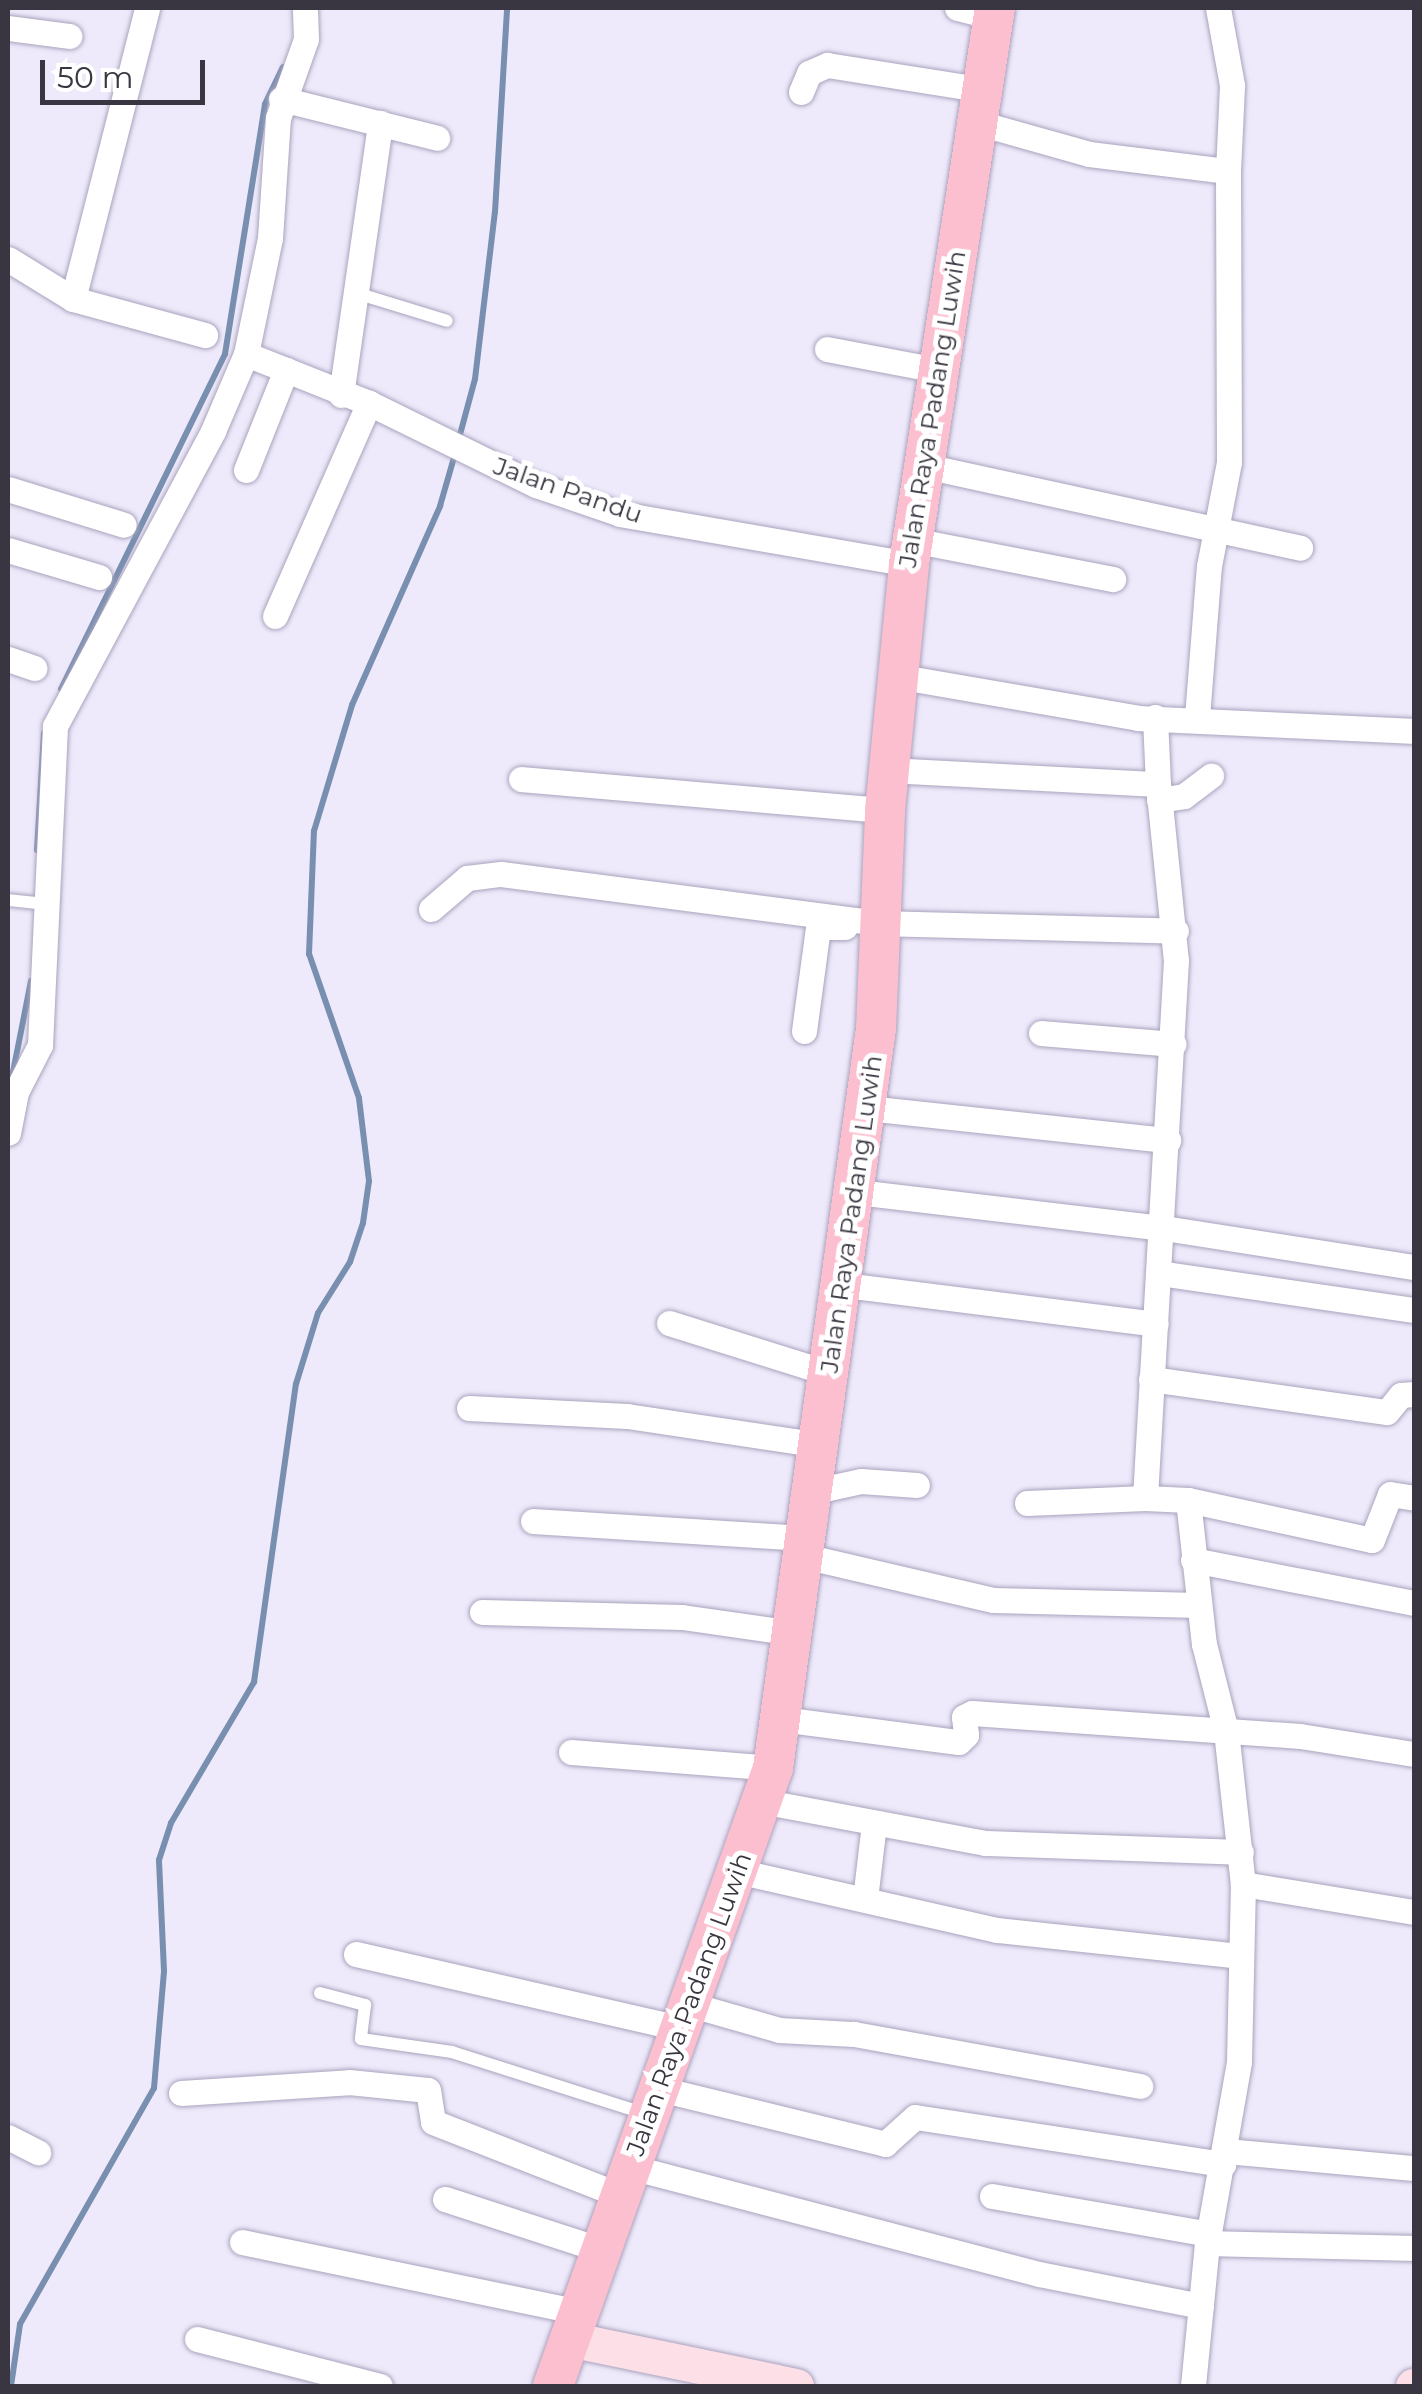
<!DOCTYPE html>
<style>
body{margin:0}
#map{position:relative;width:1422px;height:2394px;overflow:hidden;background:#eeeafb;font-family:Montserrat,sans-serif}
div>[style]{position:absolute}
.stream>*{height:6px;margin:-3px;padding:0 3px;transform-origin:3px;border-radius:3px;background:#798fb0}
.roads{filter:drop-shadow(0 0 2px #aaa3bd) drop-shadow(0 0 2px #aaa3bd)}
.lane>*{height:12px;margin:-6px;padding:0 6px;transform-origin:6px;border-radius:6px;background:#fff}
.street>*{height:25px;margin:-12.5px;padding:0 12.5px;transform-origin:12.5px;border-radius:12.5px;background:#fff}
.secondary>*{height:35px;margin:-17.5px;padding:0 17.5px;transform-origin:17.5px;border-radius:17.5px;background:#fddfe8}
.primary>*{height:40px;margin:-20px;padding:0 20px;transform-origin:20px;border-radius:20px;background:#fbbfd0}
span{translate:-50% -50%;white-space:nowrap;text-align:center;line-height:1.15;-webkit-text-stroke:10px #fff;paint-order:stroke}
.street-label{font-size:25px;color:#393641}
.frame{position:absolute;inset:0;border:10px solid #393641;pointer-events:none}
.scale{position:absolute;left:40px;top:60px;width:165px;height:45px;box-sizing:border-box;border:5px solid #393641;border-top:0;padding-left:12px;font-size:30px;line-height:35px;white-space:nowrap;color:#393641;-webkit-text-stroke:8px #fff;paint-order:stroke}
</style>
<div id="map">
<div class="stream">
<i style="left:458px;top:442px;width:65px;rotate:-74.9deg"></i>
<i style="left:475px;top:379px;width:168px;rotate:-83.2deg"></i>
<i style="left:495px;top:212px;width:204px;rotate:-86.6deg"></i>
<i style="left:61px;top:689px;width:373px;rotate:-63.9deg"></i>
<i style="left:225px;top:354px;width:253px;rotate:-80.9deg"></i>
<i style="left:265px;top:104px;width:41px;rotate:-64.1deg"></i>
<i style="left:37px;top:850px;width:117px;rotate:-86.6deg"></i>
<i style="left:12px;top:1077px;width:98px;rotate:-78.8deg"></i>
<i style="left:11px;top:2386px;width:63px;rotate:-81.7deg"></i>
<i style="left:20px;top:2324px;width:271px;rotate:-60.4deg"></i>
<i style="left:154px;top:2088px;width:117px;rotate:-85.1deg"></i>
<i style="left:164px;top:1971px;width:111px;rotate:-92.6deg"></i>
<i style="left:159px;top:1860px;width:39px;rotate:-72deg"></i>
<i style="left:171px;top:1823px;width:164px;rotate:-59.5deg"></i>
<i style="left:254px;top:1682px;width:301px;rotate:-82deg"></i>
<i style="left:296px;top:1384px;width:74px;rotate:-72.8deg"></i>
<i style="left:318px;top:1313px;width:60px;rotate:-57.9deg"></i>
<i style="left:350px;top:1262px;width:41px;rotate:-71.6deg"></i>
<i style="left:363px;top:1223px;width:42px;rotate:-81.9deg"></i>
<i style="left:369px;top:1181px;width:84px;rotate:-96.9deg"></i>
<i style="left:359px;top:1098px;width:152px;rotate:-109.1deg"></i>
<i style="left:309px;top:954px;width:123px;rotate:-87.7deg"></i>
<i style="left:314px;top:831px;width:132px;rotate:-73.2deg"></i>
<i style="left:352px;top:705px;width:218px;rotate:-66.1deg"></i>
<i style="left:440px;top:506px;width:54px;rotate:-73.9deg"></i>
</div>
<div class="roads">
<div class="lane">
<i style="left:353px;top:292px;width:98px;rotate:17.1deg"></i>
<i style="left:8px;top:900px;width:37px;rotate:6deg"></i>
<i style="left:320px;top:1993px;width:47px;rotate:14.9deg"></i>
<i style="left:365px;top:2005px;width:34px;rotate:97deg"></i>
<i style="left:361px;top:2039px;width:92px;rotate:8.1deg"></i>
<i style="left:452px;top:2052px;width:201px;rotate:17.7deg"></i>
</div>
<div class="street">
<i style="left:957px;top:8px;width:38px;rotate:14deg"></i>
<i style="left:8px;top:28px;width:62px;rotate:7.5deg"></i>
<i style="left:801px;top:92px;width:21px;rotate:-67deg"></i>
<i style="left:809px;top:73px;width:20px;rotate:-24deg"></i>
<i style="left:827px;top:65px;width:159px;rotate:9deg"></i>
<i style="left:281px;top:99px;width:161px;rotate:14deg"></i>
<i style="left:979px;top:123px;width:114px;rotate:15.7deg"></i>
<i style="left:1089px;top:154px;width:140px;rotate:7deg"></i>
<i style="left:1228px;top:171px;width:86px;rotate:-87.3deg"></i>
<i style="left:1232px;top:85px;width:78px;rotate:-100.3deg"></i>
<i style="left:8px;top:259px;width:76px;rotate:31.6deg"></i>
<i style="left:73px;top:299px;width:137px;rotate:15.3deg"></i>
<i style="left:73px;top:299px;width:300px;rotate:-75.7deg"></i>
<i style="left:827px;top:349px;width:112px;rotate:10.8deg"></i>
<i style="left:246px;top:354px;width:132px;rotate:21.7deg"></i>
<i style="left:369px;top:403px;width:186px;rotate:26.2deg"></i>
<i style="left:536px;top:485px;width:89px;rotate:19deg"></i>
<i style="left:620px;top:514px;width:293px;rotate:9.8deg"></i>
<i style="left:341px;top:395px;width:275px;rotate:-81.8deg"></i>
<i style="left:925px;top:466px;width:384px;rotate:12.3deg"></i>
<i style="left:246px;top:470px;width:108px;rotate:-68.2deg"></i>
<i style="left:8px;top:489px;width:121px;rotate:17.2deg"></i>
<i style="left:912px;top:540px;width:205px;rotate:11deg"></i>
<i style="left:8px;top:550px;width:95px;rotate:16.5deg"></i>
<i style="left:275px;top:616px;width:233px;rotate:-66.2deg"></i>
<i style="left:8px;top:659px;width:28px;rotate:19deg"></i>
<i style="left:896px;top:676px;width:246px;rotate:9.8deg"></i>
<i style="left:1138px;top:718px;width:276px;rotate:2.7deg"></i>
<i style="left:1197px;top:717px;width:151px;rotate:-85.5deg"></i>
<i style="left:1209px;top:566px;width:106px;rotate:-79.1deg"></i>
<i style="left:1229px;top:462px;width:291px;rotate:-90.2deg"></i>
<i style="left:888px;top:770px;width:270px;rotate:3deg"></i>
<i style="left:1158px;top:784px;width:67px;rotate:-92.6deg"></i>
<i style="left:521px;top:779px;width:365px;rotate:4.9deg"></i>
<i style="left:1158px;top:784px;width:177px;rotate:84.2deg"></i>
<i style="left:1176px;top:960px;width:539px;rotate:93.3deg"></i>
<i style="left:1145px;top:1498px;width:43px;rotate:2.7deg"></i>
<i style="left:1188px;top:1500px;width:145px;rotate:83.7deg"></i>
<i style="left:1204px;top:1644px;width:90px;rotate:75.8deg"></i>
<i style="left:1226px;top:1731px;width:154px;rotate:83.7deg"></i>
<i style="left:1243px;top:1884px;width:178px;rotate:91.3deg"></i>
<i style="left:1239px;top:2062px;width:184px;rotate:100deg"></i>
<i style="left:1207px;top:2243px;width:144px;rotate:95.6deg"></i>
<i style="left:1159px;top:800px;width:25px;rotate:-9deg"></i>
<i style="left:1184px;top:796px;width:34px;rotate:-37deg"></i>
<i style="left:431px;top:909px;width:48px;rotate:-40.7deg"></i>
<i style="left:467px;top:878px;width:34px;rotate:-7deg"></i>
<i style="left:501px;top:874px;width:382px;rotate:7.4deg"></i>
<i style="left:880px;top:923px;width:296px;rotate:1.5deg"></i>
<i style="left:804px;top:1031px;width:105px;rotate:-82.3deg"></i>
<i style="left:818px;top:927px;width:27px"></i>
<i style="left:1041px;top:1033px;width:133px;rotate:4.7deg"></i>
<i style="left:867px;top:1108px;width:303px;rotate:6.1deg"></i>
<i style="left:8px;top:1133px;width:42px;rotate:-79deg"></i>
<i style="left:16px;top:1092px;width:53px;rotate:-62.9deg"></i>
<i style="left:40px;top:1045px;width:319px;rotate:-87.3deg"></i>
<i style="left:55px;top:726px;width:335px;rotate:-61.8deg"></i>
<i style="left:213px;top:431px;width:84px;rotate:-66.8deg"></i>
<i style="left:246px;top:354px;width:118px;rotate:-78.3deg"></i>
<i style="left:270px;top:238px;width:120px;rotate:-86.2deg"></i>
<i style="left:278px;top:118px;width:84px;rotate:-70.5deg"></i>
<i style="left:306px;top:39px;width:31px;rotate:-92deg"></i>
<i style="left:857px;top:1192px;width:309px;rotate:6.7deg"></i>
<i style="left:1164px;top:1228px;width:253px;rotate:8.9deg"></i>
<i style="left:1159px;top:1273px;width:258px;rotate:8.3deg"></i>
<i style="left:844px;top:1285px;width:314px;rotate:7.1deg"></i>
<i style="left:669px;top:1323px;width:168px;rotate:17.4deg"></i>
<i style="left:1151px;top:1379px;width:238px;rotate:8deg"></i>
<i style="left:1387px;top:1412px;width:22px;rotate:-51deg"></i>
<i style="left:1401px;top:1395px;width:13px;rotate:-4deg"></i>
<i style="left:469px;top:1408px;width:158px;rotate:2.9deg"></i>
<i style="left:627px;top:1416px;width:195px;rotate:8.5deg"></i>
<i style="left:815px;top:1491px;width:47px;rotate:-12.3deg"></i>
<i style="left:861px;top:1481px;width:56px;rotate:4.1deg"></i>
<i style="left:1188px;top:1500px;width:188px;rotate:12.3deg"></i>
<i style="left:1372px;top:1540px;width:49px;rotate:-68.6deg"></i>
<i style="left:1390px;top:1494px;width:24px;rotate:9deg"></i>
<i style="left:1027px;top:1503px;width:118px;rotate:-2.4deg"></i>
<i style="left:533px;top:1521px;width:275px;rotate:3.6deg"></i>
<i style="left:804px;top:1556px;width:194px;rotate:13.1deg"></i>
<i style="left:993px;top:1600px;width:206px;rotate:1.4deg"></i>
<i style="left:1193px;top:1560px;width:225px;rotate:11deg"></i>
<i style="left:482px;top:1612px;width:200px;rotate:1.4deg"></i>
<i style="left:682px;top:1617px;width:112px;rotate:8.2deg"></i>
<i style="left:781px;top:1719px;width:179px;rotate:7.4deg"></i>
<i style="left:959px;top:1742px;width:10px;rotate:-45deg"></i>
<i style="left:966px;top:1735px;width:18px;rotate:-96deg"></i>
<i style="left:964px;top:1717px;width:9px;rotate:-27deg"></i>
<i style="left:972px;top:1713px;width:329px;rotate:4deg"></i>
<i style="left:1300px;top:1736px;width:115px;rotate:9deg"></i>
<i style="left:571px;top:1752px;width:203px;rotate:4.5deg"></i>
<i style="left:761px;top:1801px;width:228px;rotate:10.6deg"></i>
<i style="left:985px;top:1843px;width:256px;rotate:2deg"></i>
<i style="left:737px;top:1871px;width:267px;rotate:12.8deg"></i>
<i style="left:997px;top:1930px;width:243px;rotate:6.1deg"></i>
<i style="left:1243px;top:1884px;width:173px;rotate:9.3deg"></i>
<i style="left:865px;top:1899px;width:76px;rotate:-83.2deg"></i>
<i style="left:356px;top:1954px;width:336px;rotate:12.9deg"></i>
<i style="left:692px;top:2005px;width:91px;rotate:16deg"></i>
<i style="left:779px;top:2030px;width:75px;rotate:3.1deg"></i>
<i style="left:854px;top:2034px;width:291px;rotate:10.3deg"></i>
<i style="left:660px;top:2089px;width:232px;rotate:13.7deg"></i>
<i style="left:885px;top:2144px;width:40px;rotate:-42deg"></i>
<i style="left:915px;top:2117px;width:312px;rotate:8.7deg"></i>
<i style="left:181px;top:2093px;width:168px;rotate:-3.7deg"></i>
<i style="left:349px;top:2082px;width:79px;rotate:5.8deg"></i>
<i style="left:428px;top:2090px;width:32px;rotate:81deg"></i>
<i style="left:433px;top:2122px;width:200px;rotate:21.4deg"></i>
<i style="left:8px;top:2137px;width:34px;rotate:27deg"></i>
<i style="left:1226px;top:2151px;width:189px;rotate:5.2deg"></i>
<i style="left:631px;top:2167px;width:422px;rotate:14.7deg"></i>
<i style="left:1039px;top:2274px;width:165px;rotate:11.2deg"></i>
<i style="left:992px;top:2196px;width:220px;rotate:9.9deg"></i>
<i style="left:445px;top:2199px;width:162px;rotate:18deg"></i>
<i style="left:242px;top:2242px;width:341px;rotate:11.7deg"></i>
<i style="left:1207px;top:2243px;width:207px;rotate:1.4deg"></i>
<i style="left:197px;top:2339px;width:189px;rotate:14.4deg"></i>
</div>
<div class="secondary">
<i style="left:569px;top:2339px;width:232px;rotate:11.7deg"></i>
<i style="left:1413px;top:2386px;width:1px"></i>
</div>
<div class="primary">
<i style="left:553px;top:2386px;width:656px;rotate:-70.4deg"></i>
<i style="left:773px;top:1768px;width:746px;rotate:-82.07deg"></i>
<i style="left:876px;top:1029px;width:219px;rotate:-87.6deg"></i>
<i style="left:885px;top:810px;width:247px;rotate:-84.4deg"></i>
<i style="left:909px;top:564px;width:563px;rotate:-81.21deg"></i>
</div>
</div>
<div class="street-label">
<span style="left:932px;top:409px;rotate:-81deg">Jalan Raya Padang Luwih</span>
<span style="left:568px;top:490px;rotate:19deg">Jalan Pandu</span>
<span style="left:851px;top:1214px;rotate:-82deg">Jalan Raya Padang Luwih</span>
<span style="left:689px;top:2004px;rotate:-70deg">Jalan Raya Padang Luwih</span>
</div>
<div class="frame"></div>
<div class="scale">50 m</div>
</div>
